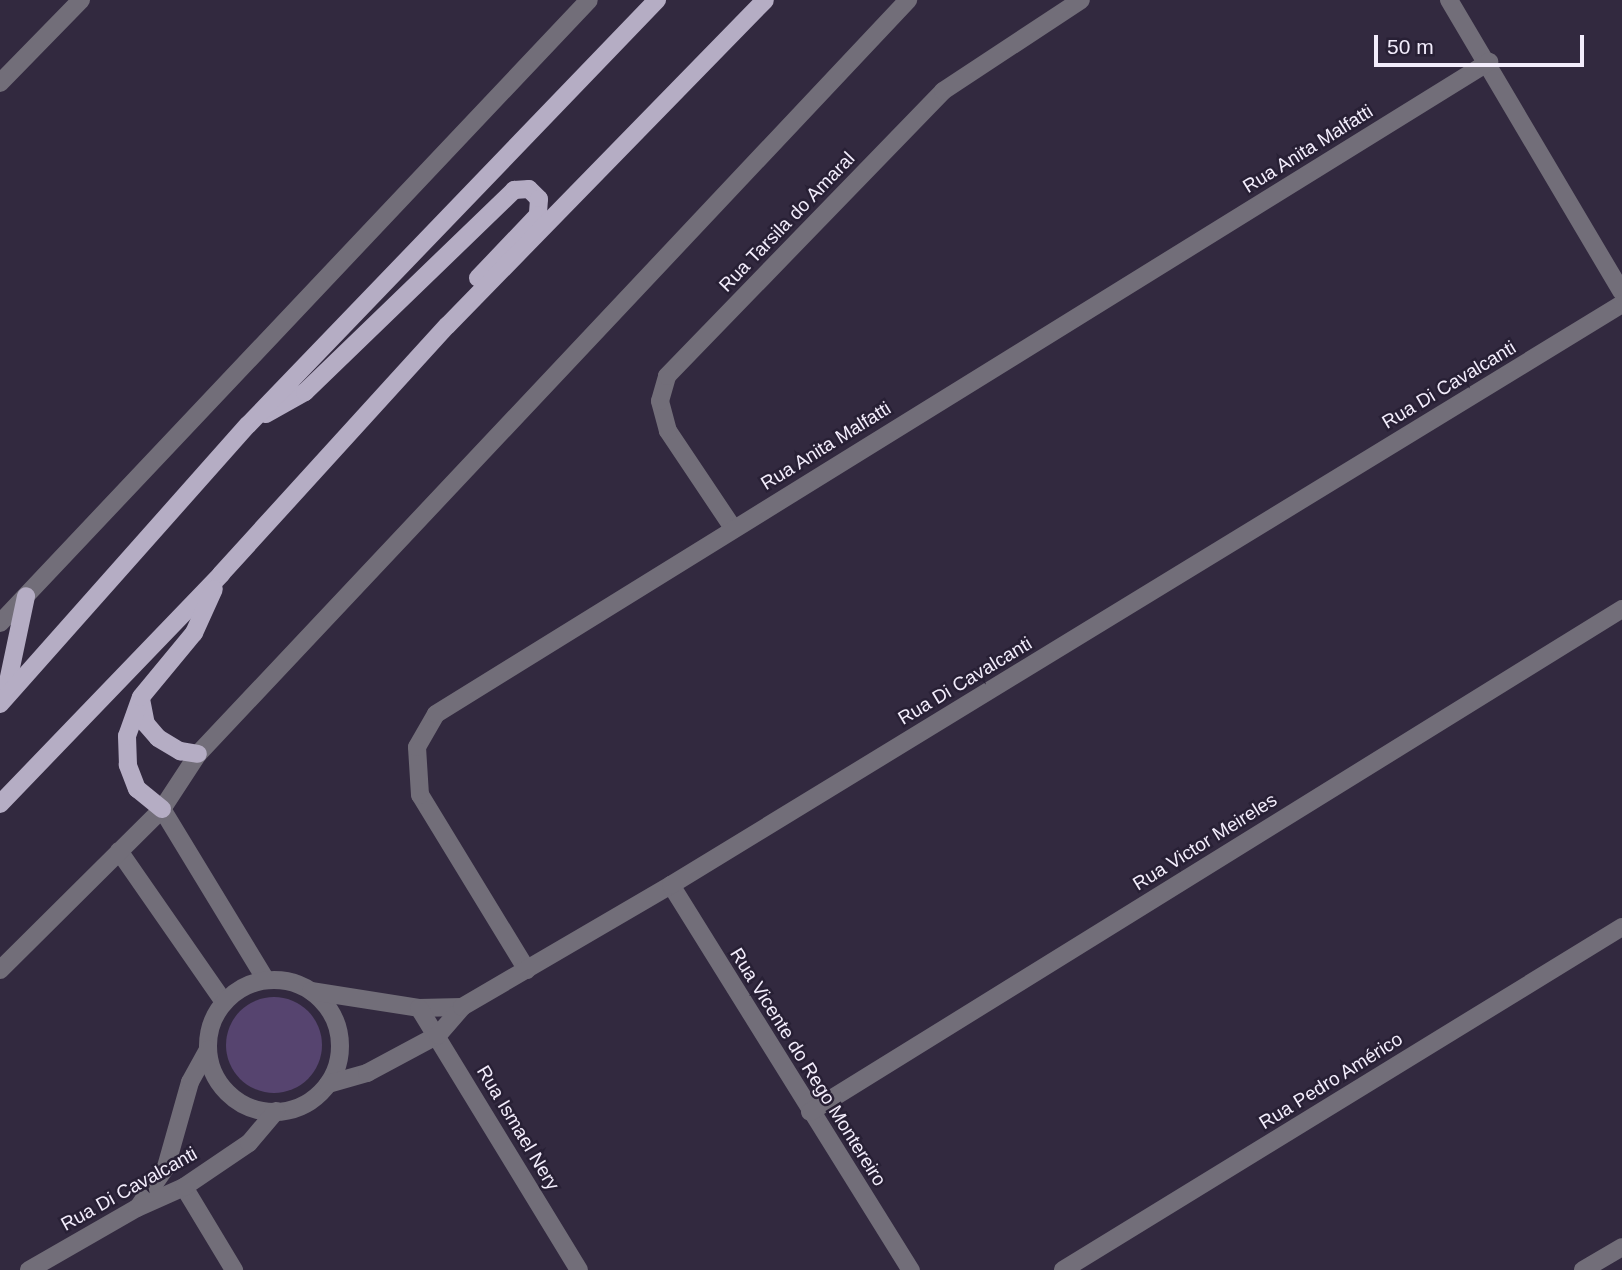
<!DOCTYPE html>
<meta charset="utf-8">
<style>
body{margin:0}
#map{position:relative;width:1622px;height:1270px;overflow:hidden;background:#32293f;font-family:Arial,sans-serif}
div>[style]{position:absolute}
.green>*{inset:0;background:#56446f}
.round{border-radius:50%}
.minor>*{height:18px;margin:-9px;padding:0 9px;transform-origin:9px;border-radius:9px;background:#726e79}
.minor>.ring{margin:-9px;padding:0;box-sizing:content-box;background:none;border:18px solid #726e79;border-radius:50%}
.primary>*{height:18px;margin:-9px;padding:0 9px;transform-origin:9px;border-radius:9px;background:#b5adc4}
span{translate:-50% -50%;white-space:nowrap;text-align:center;line-height:1.15;-webkit-text-stroke:5px #282035;paint-order:stroke}
.street-label{font-size:19px;color:#f3edfc}
.scale{position:absolute;left:1374px;top:35px;width:210px;height:32px;box-sizing:border-box;border:4px solid #f3edfc;border-top:0;padding-left:9px;font-size:21px;line-height:24px;white-space:nowrap;color:#f3edfc;-webkit-text-stroke:5px #282035;paint-order:stroke}
</style>
<div id="map">
<div class="green">
<i class="round" style="left:226px;top:997px;width:96px;height:96px"></i>
</div>
<div class="minor">
<i style="left:1449px;top:0;width:339px;rotate:59.4deg"></i>
<i style="left:0;top:83px;width:116px;rotate:-45.7deg"></i>
<i style="left:733px;top:528px;width:117px;rotate:-123.8deg"></i>
<i style="left:668px;top:431px;width:31px;rotate:-105deg"></i>
<i style="left:660px;top:401px;width:26px;rotate:-74deg"></i>
<i style="left:667px;top:376px;width:397px;rotate:-45.9deg"></i>
<i style="left:943px;top:91px;width:165px;rotate:-33.4deg"></i>
<i style="left:0;top:623px;width:857px;rotate:-46.61deg"></i>
<i style="left:162px;top:809px;width:200px;rotate:58.7deg"></i>
<i style="left:119px;top:851px;width:184px;rotate:55.2deg"></i>
<i style="left:671px;top:885px;width:454px;rotate:58.1deg"></i>
<i style="left:0;top:970px;width:228px;rotate:-44.8deg"></i>
<i style="left:162px;top:809px;width:66px;rotate:-56.8deg"></i>
<i style="left:198px;top:754px;width:1036px;rotate:-46.72deg"></i>
<i style="left:527px;top:970px;width:205px;rotate:-121.4deg"></i>
<i style="left:420px;top:795px;width:48px;rotate:-93.6deg"></i>
<i style="left:417px;top:747px;width:38px;rotate:-60deg"></i>
<i style="left:436px;top:714px;width:1239px;rotate:-31.77deg"></i>
<i class="ring" style="left:208px;top:980px;width:114px;height:114px"></i>
<i style="left:311px;top:991px;width:109px;rotate:8.9deg"></i>
<i style="left:419px;top:1008px;width:43px;rotate:-1.3deg"></i>
<i style="left:419px;top:1008px;width:307px;rotate:58.6deg"></i>
<i style="left:328px;top:1084px;width:41px;rotate:-15.8deg"></i>
<i style="left:367px;top:1073px;width:81px;rotate:-28.2deg"></i>
<i style="left:438px;top:1035px;width:37px;rotate:-49deg"></i>
<i style="left:462px;top:1007px;width:242px;rotate:-30.3deg"></i>
<i style="left:671px;top:885px;width:1114px;rotate:-31.42deg"></i>
<i style="left:810px;top:1112px;width:955px;rotate:-31.78deg"></i>
<i style="left:184px;top:1187px;width:97px;rotate:58.9deg"></i>
<i style="left:139px;top:1206px;width:47px;rotate:-55.3deg"></i>
<i style="left:166px;top:1167px;width:88px;rotate:-74.2deg"></i>
<i style="left:190px;top:1082px;width:37px;rotate:-61deg"></i>
<i style="left:29px;top:1270px;width:125px;rotate:-29.9deg"></i>
<i style="left:137px;top:1208px;width:51px;rotate:-24.1deg"></i>
<i style="left:184px;top:1187px;width:78px;rotate:-34.1deg"></i>
<i style="left:249px;top:1143px;width:42px;rotate:-49.8deg"></i>
<i style="left:1063px;top:1270px;width:656px;rotate:-31.53deg"></i>
<i style="left:1583px;top:1270px;width:45px;rotate:-30.5deg"></i>
</div>
<div class="primary">
<i style="left:266px;top:414px;width:45px;rotate:-29.4deg"></i>
<i style="left:305px;top:392px;width:291px;rotate:-44deg"></i>
<i style="left:514px;top:190px;width:15px;rotate:-4deg"></i>
<i style="left:529px;top:189px;width:14px;rotate:45deg"></i>
<i style="left:539px;top:199px;width:16px;rotate:94deg"></i>
<i style="left:538px;top:215px;width:87px;rotate:133.6deg"></i>
<i style="left:5px;top:696px;width:102px;rotate:-78.1deg"></i>
<i style="left:141px;top:699px;width:25px;rotate:79deg"></i>
<i style="left:146px;top:724px;width:18px;rotate:49deg"></i>
<i style="left:158px;top:738px;width:26px;rotate:31deg"></i>
<i style="left:180px;top:751px;width:18px;rotate:9deg"></i>
<i style="left:0;top:704px;width:373px;rotate:-48.4deg"></i>
<i style="left:248px;top:425px;width:590px;rotate:-46.1deg"></i>
<i style="left:0;top:804px;width:319px;rotate:-46.1deg"></i>
<i style="left:221px;top:574px;width:336px;rotate:-47.7deg"></i>
<i style="left:447px;top:326px;width:455px;rotate:-45.7deg"></i>
<i style="left:162px;top:809px;width:32px;rotate:-141deg"></i>
<i style="left:137px;top:789px;width:26px;rotate:-111deg"></i>
<i style="left:128px;top:765px;width:29px;rotate:-92deg"></i>
<i style="left:127px;top:736px;width:41px;rotate:-70.3deg"></i>
<i style="left:141px;top:697px;width:83px;rotate:-50.4deg"></i>
<i style="left:194px;top:633px;width:48px;rotate:-65.6deg"></i>
</div>
<div class="street-label">
<span style="left:1308px;top:149px;rotate:-32deg">Rua Anita Malfatti</span>
<span style="left:787px;top:222px;rotate:-46deg">Rua Tarsila do Amaral</span>
<span style="left:1449px;top:385px;rotate:-31deg">Rua Di Cavalcanti</span>
<span style="left:826px;top:446px;rotate:-32deg">Rua Anita Malfatti</span>
<span style="left:965px;top:681px;rotate:-31deg">Rua Di Cavalcanti</span>
<span style="left:1205px;top:842px;rotate:-32deg">Rua Victor Meireles</span>
<span style="left:808px;top:1067px;rotate:58deg">Rua Vicente do Rego Montereiro</span>
<span style="left:1331px;top:1081px;rotate:-32deg">Rua Pedro Américo</span>
<span style="left:518px;top:1128px;rotate:59deg">Rua Ismael Nery</span>
<span style="left:129px;top:1189px;rotate:-29deg">Rua Di Cavalcanti</span>
</div>
<div class="scale">50 m</div>
</div>
